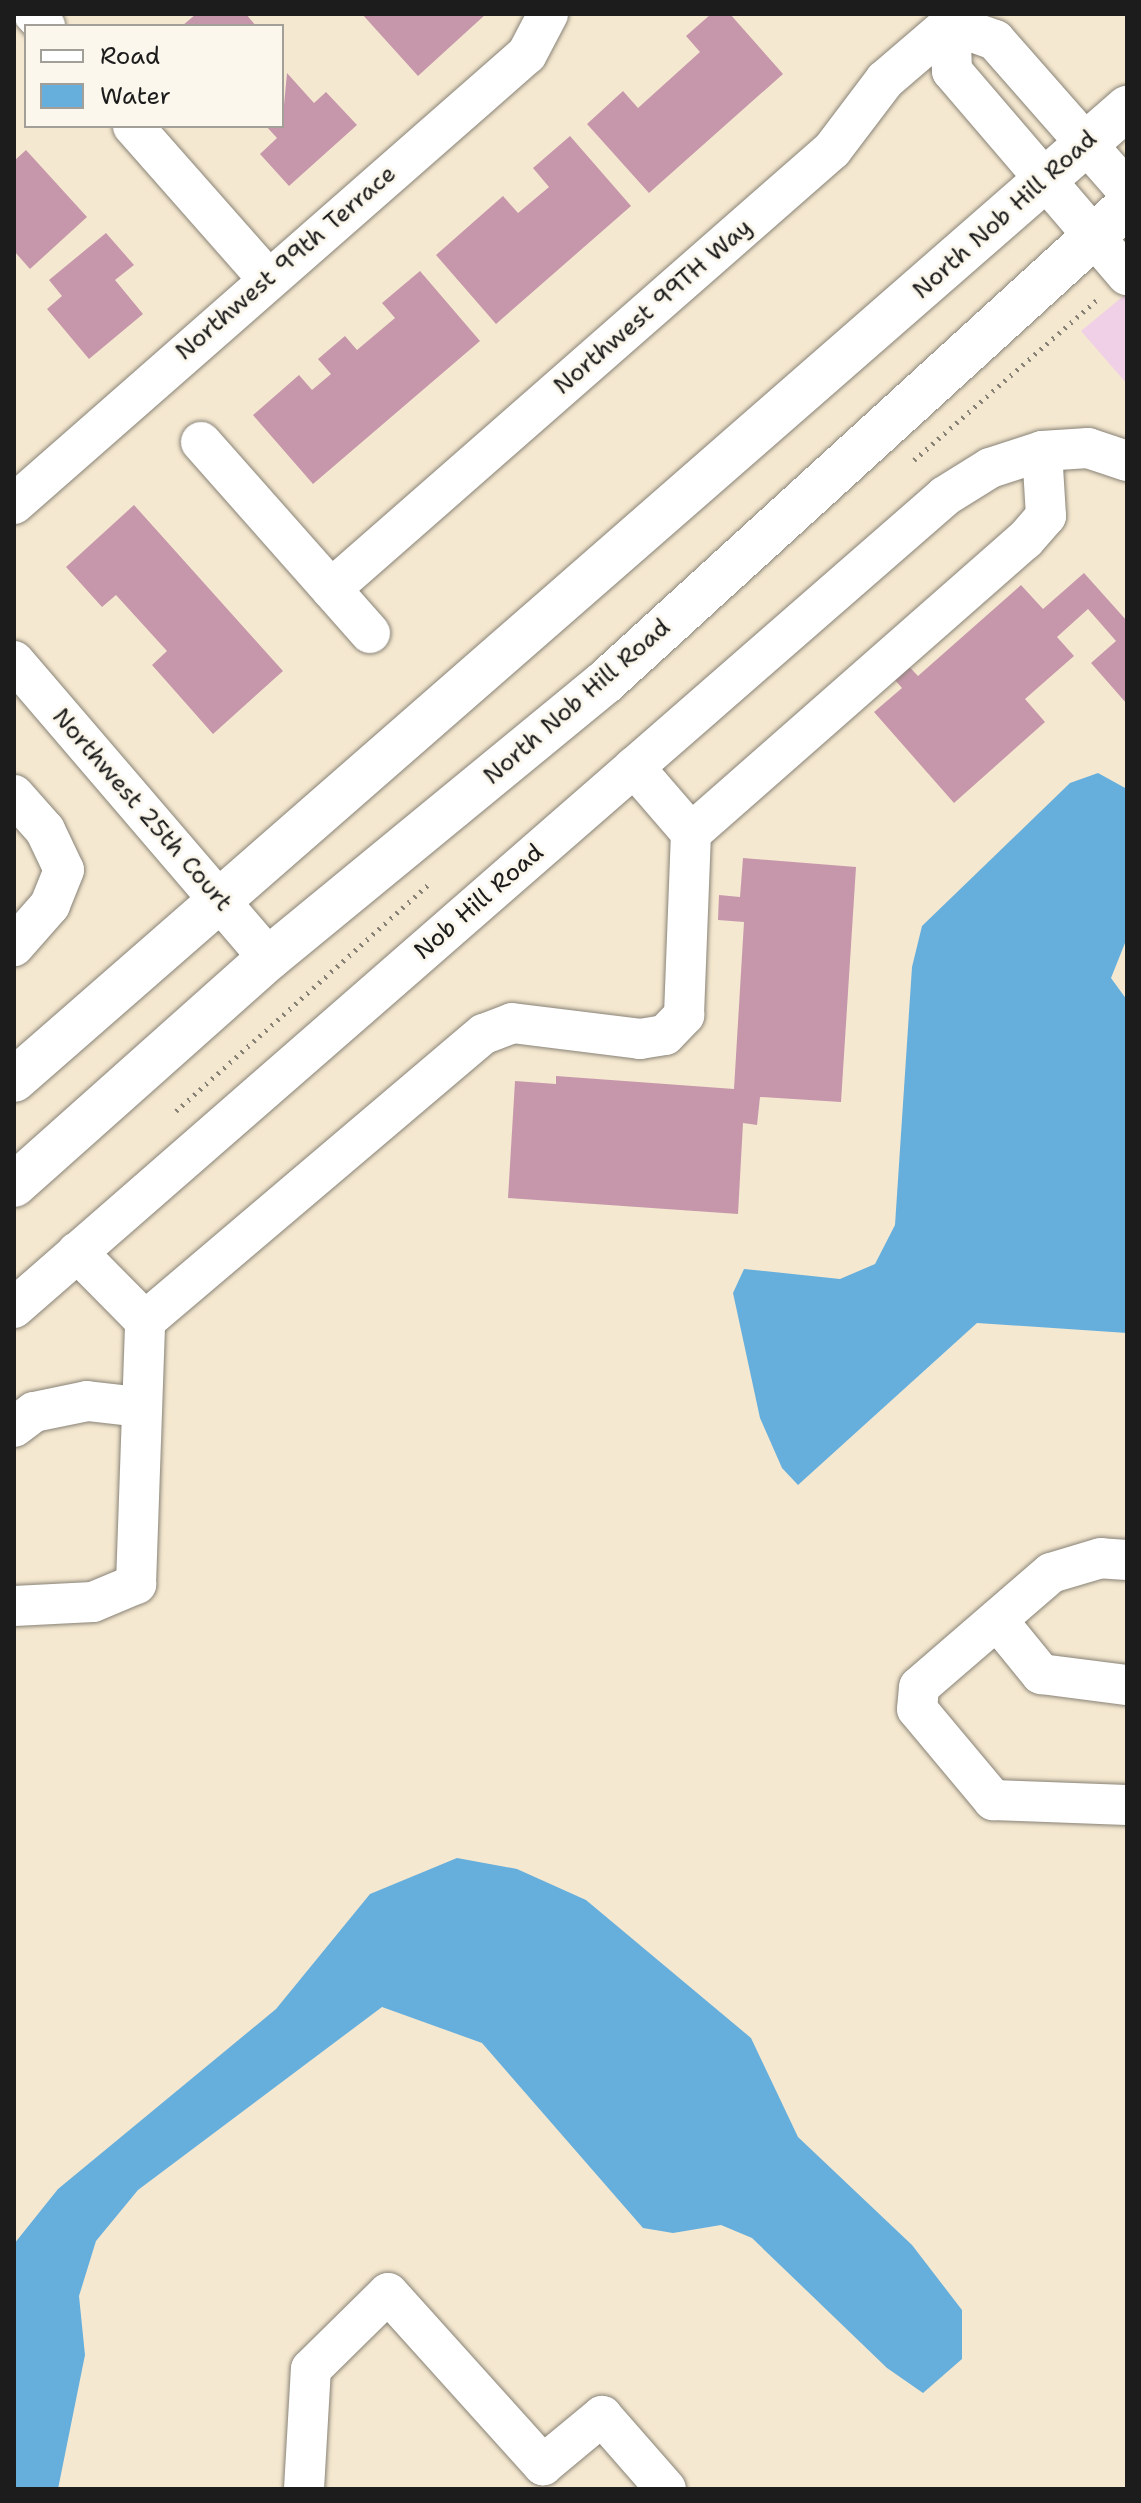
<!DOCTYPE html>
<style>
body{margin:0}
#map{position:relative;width:1141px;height:2503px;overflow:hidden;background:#f5e8d0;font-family:"Shantell Sans",sans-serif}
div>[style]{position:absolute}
.built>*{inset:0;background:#efd0e6}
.water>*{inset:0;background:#66afdd}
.building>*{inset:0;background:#c697ab}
.path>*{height:5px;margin-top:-2.5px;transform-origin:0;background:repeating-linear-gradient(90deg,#888276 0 2px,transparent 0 8px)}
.roads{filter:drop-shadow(0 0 2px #888276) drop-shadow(0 0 2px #888276)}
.minor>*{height:40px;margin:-20px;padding:0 20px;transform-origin:20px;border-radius:20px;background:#fff}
.major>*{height:44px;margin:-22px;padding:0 22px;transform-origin:22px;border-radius:22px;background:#fff}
span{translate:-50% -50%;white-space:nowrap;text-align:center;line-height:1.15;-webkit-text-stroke:6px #fbf7ec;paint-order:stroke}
.street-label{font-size:24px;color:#1c1c1c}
.frame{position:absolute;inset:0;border:16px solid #1c1c1c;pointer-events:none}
.legend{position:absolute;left:24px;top:24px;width:260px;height:104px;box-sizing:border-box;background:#fbf7ec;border:2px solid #a29f99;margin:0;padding:10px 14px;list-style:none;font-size:24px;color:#1c1c1c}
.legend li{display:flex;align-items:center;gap:16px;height:40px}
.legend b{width:40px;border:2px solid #a29f99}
</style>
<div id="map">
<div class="built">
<i style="clip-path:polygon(1127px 293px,1127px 384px,1081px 331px)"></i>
</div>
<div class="water">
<i style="clip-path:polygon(1098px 773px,1127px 789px,1127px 938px,1111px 978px,1127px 1000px,1127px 1333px,977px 1323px,798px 1485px,782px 1468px,760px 1418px,733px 1293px,744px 1269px,840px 1279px,875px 1264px,895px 1225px,912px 967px,922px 926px,1070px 783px)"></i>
<i style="clip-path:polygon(457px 1858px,517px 1869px,586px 1900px,751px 2038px,798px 2137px,912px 2245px,962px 2310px,962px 2359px,923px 2393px,887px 2368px,752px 2238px,721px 2225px,673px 2233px,643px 2228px,482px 2043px,382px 2007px,138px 2190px,96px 2241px,79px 2296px,85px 2355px,58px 2489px,14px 2489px,14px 2244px,58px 2189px,276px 2009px,370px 1894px)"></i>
</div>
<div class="building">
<i style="clip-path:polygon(196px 14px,246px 14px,256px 26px,182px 26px)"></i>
<i style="clip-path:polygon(362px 14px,486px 14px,418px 76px)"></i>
<i style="clip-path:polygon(711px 14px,730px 14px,783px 74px,649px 193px,587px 124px,623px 91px,638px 108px,700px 52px,686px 36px)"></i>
<i style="clip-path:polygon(287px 73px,314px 103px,326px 92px,357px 125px,289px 186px,260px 154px,277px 138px,266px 126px,282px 126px)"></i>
<i style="clip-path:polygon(570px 136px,631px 206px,496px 324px,436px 255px,503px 196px,518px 213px,549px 187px,533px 168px)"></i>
<i style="clip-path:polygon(26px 150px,87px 217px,30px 269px,14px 251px,14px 161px)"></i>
<i style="clip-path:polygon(106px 233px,134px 265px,115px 280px,143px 314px,89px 359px,47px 309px,62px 296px,49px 280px)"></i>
<i style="clip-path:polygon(420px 271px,480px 341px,313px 484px,253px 415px,299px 375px,312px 390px,331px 374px,318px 359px,345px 336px,357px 350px,395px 318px,382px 303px)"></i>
<i style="clip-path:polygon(134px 505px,283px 671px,213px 734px,152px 665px,167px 651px,116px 595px,102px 607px,66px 567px)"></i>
<i style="clip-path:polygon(1084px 573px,1127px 621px,1127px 704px,1091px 663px,1116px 641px,1088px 609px,1057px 637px,1074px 656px,1025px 699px,1045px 722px,954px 803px,874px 712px,902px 688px,886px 670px,900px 657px,918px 676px,1021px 585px,1043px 609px)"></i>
<i style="clip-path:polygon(743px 858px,856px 867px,841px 1102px,760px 1097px,757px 1125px,743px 1123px,738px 1214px,508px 1198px,515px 1081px,556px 1084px,556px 1076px,734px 1089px,744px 922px,718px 920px,719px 895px,740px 897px)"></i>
</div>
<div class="path">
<i style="left:914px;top:460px;width:246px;rotate:-41.2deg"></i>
<i style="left:176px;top:1111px;width:343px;rotate:-41.9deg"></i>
</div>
<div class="roads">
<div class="minor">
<i style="left:34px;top:14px;width:16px;rotate:47deg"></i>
<i style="left:950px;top:14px;width:57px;rotate:88deg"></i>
<i style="left:952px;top:71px;width:269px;rotate:49.4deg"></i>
<i style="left:950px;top:24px;width:48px;rotate:19.6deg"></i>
<i style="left:995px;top:40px;width:200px;rotate:48.7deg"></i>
<i style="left:133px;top:126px;width:203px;rotate:48.6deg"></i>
<i style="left:201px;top:442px;width:255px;rotate:48.5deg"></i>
<i style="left:14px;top:504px;width:682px;rotate:-41.26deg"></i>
<i style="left:527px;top:54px;width:45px;rotate:-62.3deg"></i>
<i style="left:331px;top:589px;width:666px;rotate:-41.23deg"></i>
<i style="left:832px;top:150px;width:88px;rotate:-52.9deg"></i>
<i style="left:885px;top:80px;width:101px;rotate:-40.6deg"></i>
<i style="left:14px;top:661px;width:391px;rotate:49.4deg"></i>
<i style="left:634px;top:767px;width:87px;rotate:49.2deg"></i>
<i style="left:14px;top:795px;width:47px;rotate:48.5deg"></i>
<i style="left:45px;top:830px;width:44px;rotate:64.6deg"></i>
<i style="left:64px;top:870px;width:38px;rotate:112deg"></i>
<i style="left:50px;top:905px;width:55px;rotate:131.3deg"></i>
<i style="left:77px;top:1252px;width:97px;rotate:45.4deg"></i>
<i style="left:14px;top:1308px;width:1235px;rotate:-41.09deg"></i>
<i style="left:945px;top:496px;width:53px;rotate:-31.9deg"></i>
<i style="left:990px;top:468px;width:55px;rotate:-18.1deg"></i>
<i style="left:1042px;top:451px;width:46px;rotate:-3.7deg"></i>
<i style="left:1088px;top:448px;width:41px;rotate:18.4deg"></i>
<i style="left:14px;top:1427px;width:25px;rotate:-37deg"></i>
<i style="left:34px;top:1412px;width:54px;rotate:-11.7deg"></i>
<i style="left:87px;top:1401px;width:53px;rotate:6.5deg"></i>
<i style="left:1127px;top:1560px;width:26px;rotate:-176deg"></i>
<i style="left:1101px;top:1558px;width:52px;rotate:163.3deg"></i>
<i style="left:1051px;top:1573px;width:174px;rotate:139.2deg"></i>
<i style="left:919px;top:1687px;width:22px;rotate:95deg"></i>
<i style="left:917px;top:1709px;width:119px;rotate:50.1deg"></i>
<i style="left:993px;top:1800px;width:134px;rotate:2.1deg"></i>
<i style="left:14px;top:1606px;width:79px;rotate:-2.9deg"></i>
<i style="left:93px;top:1602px;width:47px;rotate:-22.7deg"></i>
<i style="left:136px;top:1584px;width:263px;rotate:-88deg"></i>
<i style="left:145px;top:1321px;width:444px;rotate:-40.3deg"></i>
<i style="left:484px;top:1034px;width:30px;rotate:-21deg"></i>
<i style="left:512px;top:1023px;width:129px;rotate:7.1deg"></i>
<i style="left:640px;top:1039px;width:25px;rotate:-9deg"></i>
<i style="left:665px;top:1035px;width:28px;rotate:-46deg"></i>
<i style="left:684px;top:1015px;width:182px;rotate:-87.8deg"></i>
<i style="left:691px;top:833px;width:444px;rotate:-41.3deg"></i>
<i style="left:1025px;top:540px;width:32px;rotate:-49deg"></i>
<i style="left:1046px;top:516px;width:65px;rotate:-93.5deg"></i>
<i style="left:997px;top:1620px;width:70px;rotate:50.8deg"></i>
<i style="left:1041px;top:1674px;width:87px;rotate:7.3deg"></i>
<i style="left:304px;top:2489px;width:120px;rotate:-86.7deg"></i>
<i style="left:311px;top:2369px;width:108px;rotate:-44.6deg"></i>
<i style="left:388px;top:2293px;width:232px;rotate:48deg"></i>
<i style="left:543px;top:2465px;width:77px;rotate:-39.7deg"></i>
<i style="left:602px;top:2416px;width:97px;rotate:48.8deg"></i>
</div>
<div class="major">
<i style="left:14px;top:1080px;width:1478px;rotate:-41.13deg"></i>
<i style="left:14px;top:1185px;width:341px;rotate:-41.7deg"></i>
<i style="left:269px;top:958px;width:433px;rotate:-39.4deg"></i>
<i style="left:604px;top:683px;width:708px;rotate:-42.37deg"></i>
</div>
</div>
<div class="street-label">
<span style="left:1005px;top:215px;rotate:-42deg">North Nob Hill Road</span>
<span style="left:286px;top:263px;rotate:-41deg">Northwest 99th Terrace</span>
<span style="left:653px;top:307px;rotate:-41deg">Northwest 99TH Way</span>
<span style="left:577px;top:702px;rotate:-41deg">North Nob Hill Road</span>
<span style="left:142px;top:810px;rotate:49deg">Northwest 25th Court</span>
<span style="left:479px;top:902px;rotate:-41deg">Nob Hill Road</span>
</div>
<div class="frame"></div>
<ul class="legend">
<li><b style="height:10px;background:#fff"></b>Road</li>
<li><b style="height:22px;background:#66afdd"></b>Water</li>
</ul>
</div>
